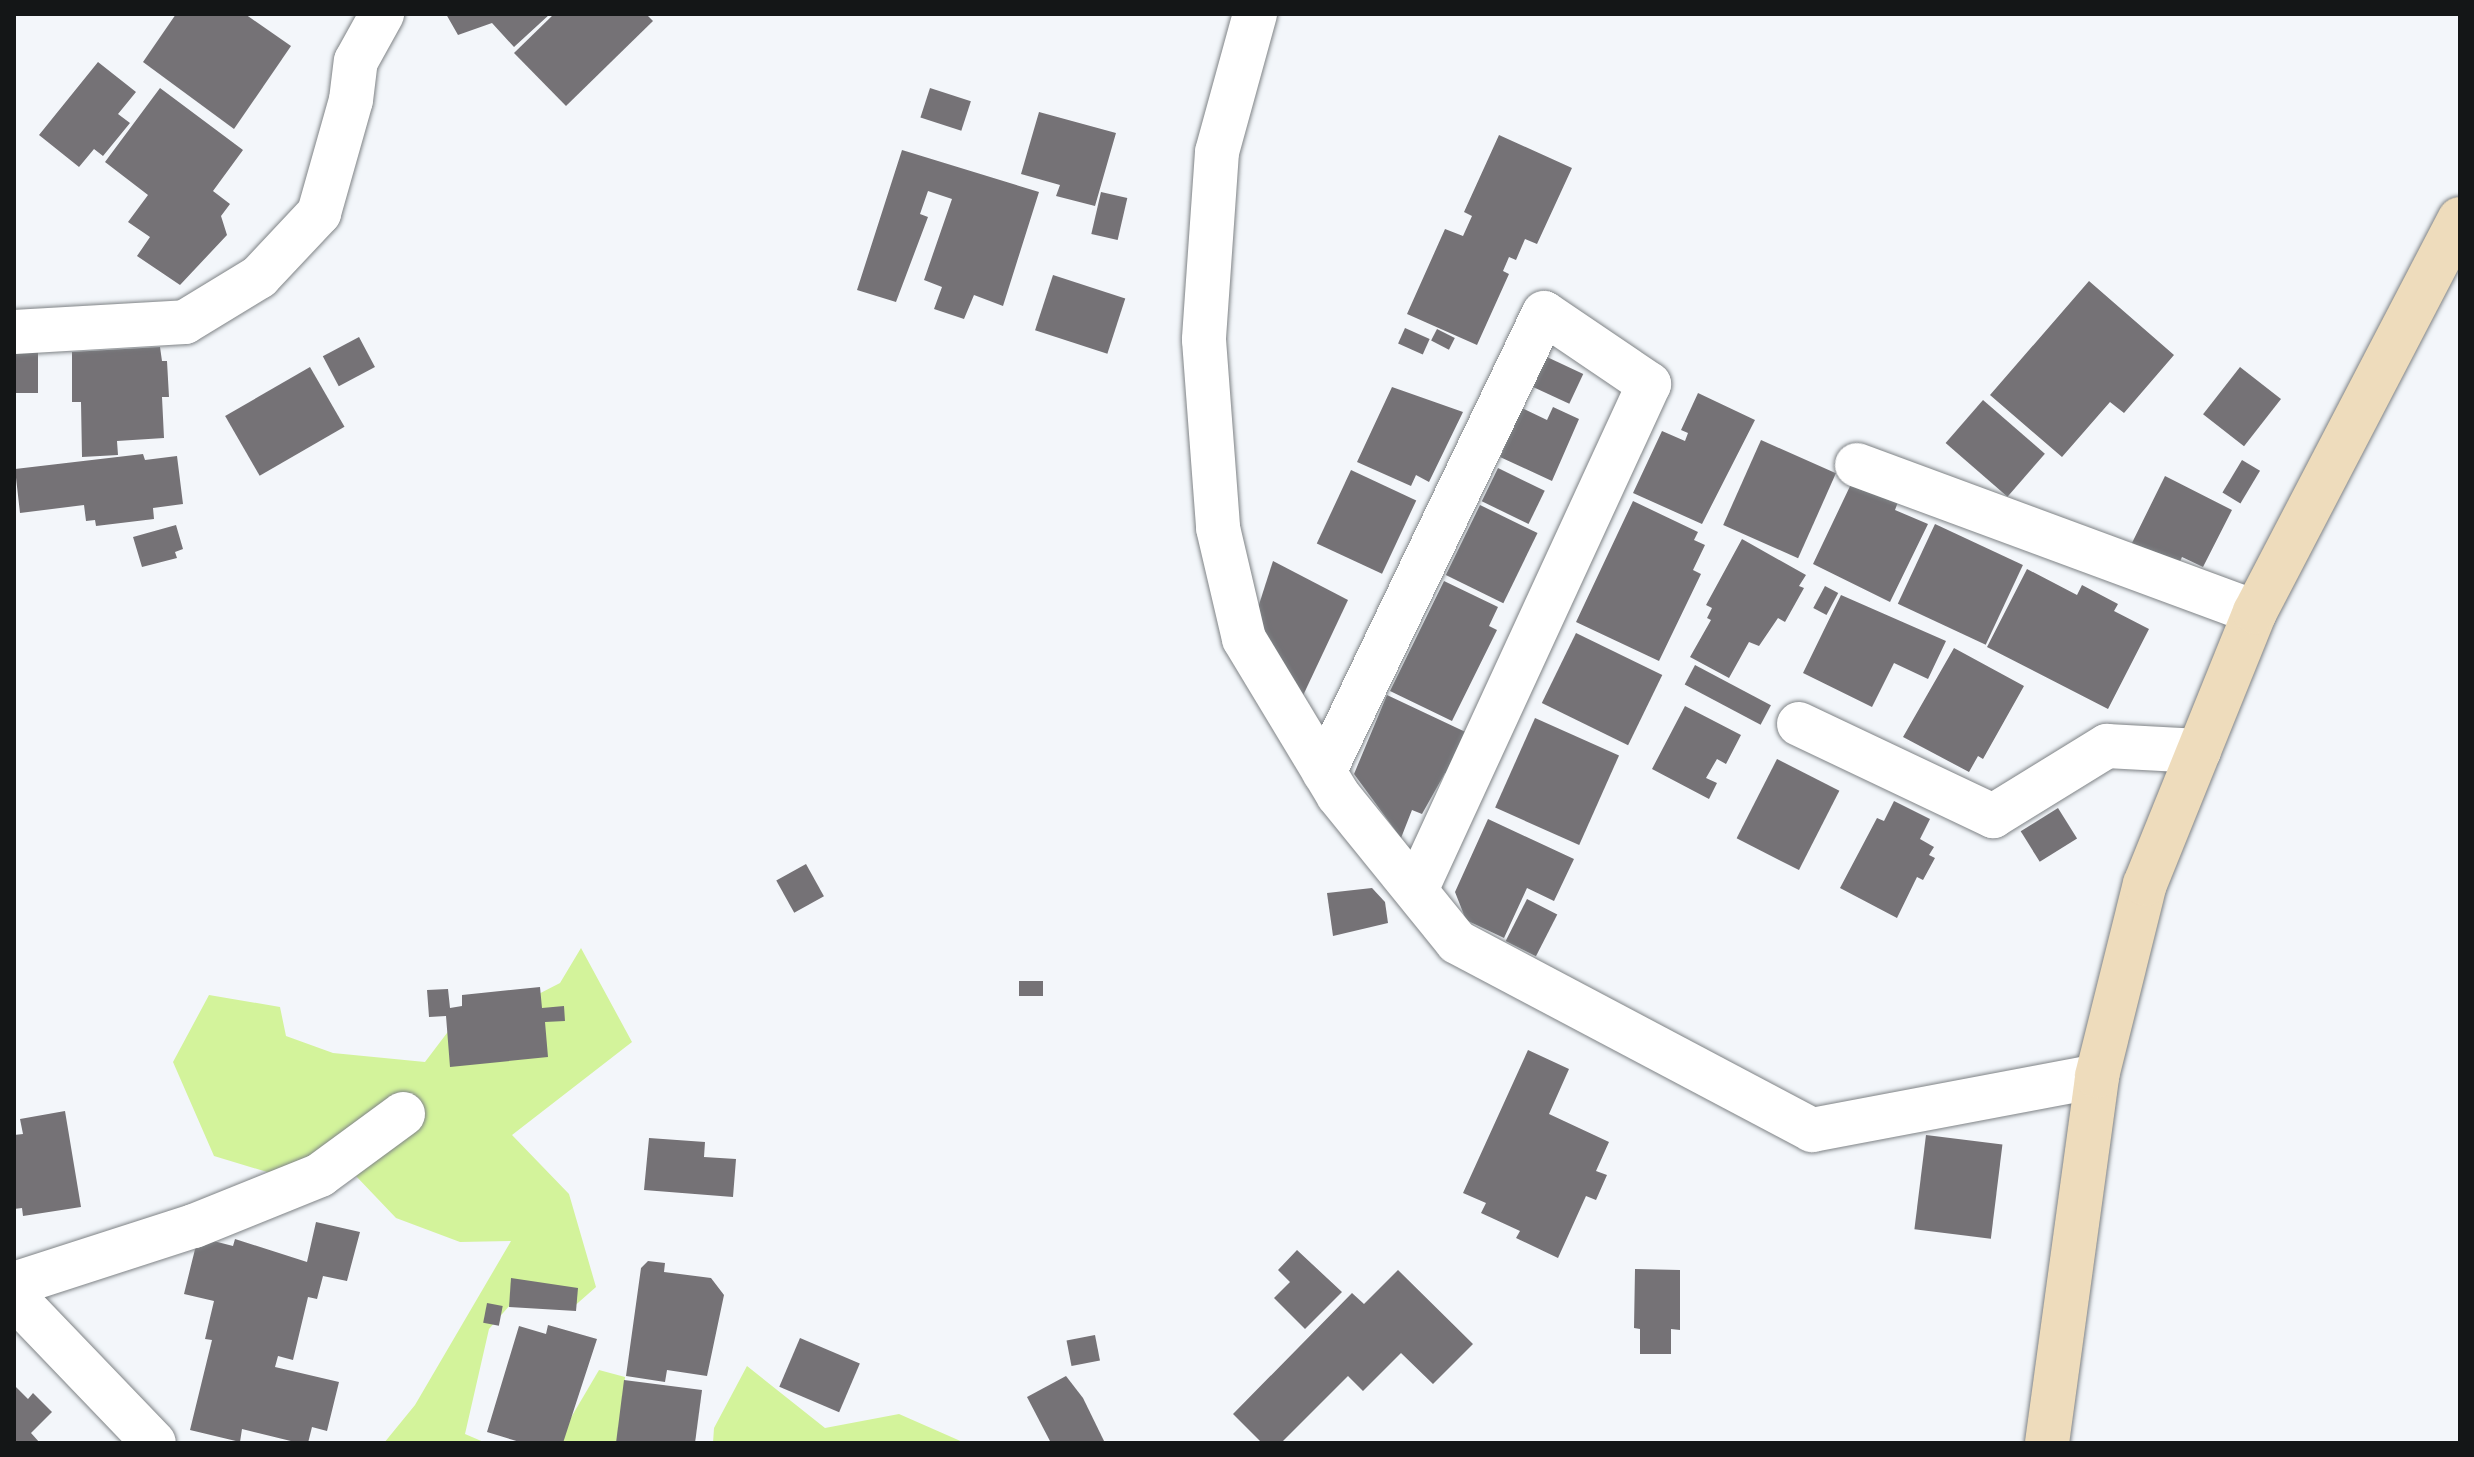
<!DOCTYPE html>
<style>
body{margin:0}
#map{position:relative;width:2474px;height:1457px;overflow:hidden;background:#f3f6fa;font-family:Manrope,sans-serif}
div>[style]{position:absolute}
.green>*{inset:0;background:#d3f39b}
.building>*{inset:0;background:#757276;transform-origin:0 0}
.roads{filter:drop-shadow(0 0 2px #7f8386) drop-shadow(0 0 2px #7f8386)}
.street>*{height:44px;margin:-22px;padding:0 22px;transform-origin:22px;border-radius:22px;background:#fff}
.secondary>*{height:44px;margin:-22px;padding:0 22px;transform-origin:22px;border-radius:22px;background:#eedcbc}
span{translate:-50% -50%;white-space:nowrap;text-align:center;line-height:1.15;-webkit-text-stroke:7px #fff;paint-order:stroke}
.frame{position:absolute;inset:0;border:16px solid #141617;pointer-events:none}
</style>
<div id="map">
<div class="green">
<i style="clip-path:polygon(581px 948px,632px 1042px,512px 1135px,569px 1194px,596px 1287px,571px 1309px,525px 1288px,489px 1329px,465px 1434px,486px 1443px,384px 1443px,415px 1405px,511px 1241px,460px 1242px,396px 1218px,334px 1153px,287px 1178px,214px 1156px,173px 1062px,209px 995px,280px 1007px,286px 1036px,333px 1053px,425px 1062px,472px 1000px,494px 1017px,560px 983px)"></i>
<i style="clip-path:polygon(747px 1366px,825px 1428px,899px 1414px,965px 1443px,713px 1443px,714px 1428px)"></i>
<i style="clip-path:polygon(599px 1370px,625px 1377px,619px 1443px,556px 1443px)"></i>
</div>
<div class="building">
<i style="clip-path:polygon(176px 14px,245px 14px,291px 46px,234px 129px,143px 62px)"></i>
<i style="clip-path:polygon(446px 14px,550px 14px,514px 47px,492px 23px,458px 35px)"></i>
<i style="clip-path:polygon(554px 14px,646px 14px,653px 21px,566px 106px,514px 53px)"></i>
<i style="clip-path:polygon(98px 62px,136px 92px,118px 114px,130px 123px,103px 156px,94px 149px,79px 167px,39px 135px)"></i>
<i style="clip-path:polygon(160px 88px,243px 150px,213px 191px,230px 204px,221px 216px,227px 235px,180px 285px,137px 256px,150px 237px,128px 222px,148px 195px,105px 162px)"></i>
<i style="left:930px;top:88px;width:43px;height:31px;rotate:18deg"></i>
<i style="clip-path:polygon(1039px 112px,1116px 133px,1095px 206px,1056px 196px,1060px 185px,1021px 174px)"></i>
<i style="clip-path:polygon(1499px 135px,1572px 168px,1537px 244px,1525px 239px,1516px 260px,1509px 257px,1503px 271px,1509px 274px,1477px 345px,1407px 314px,1445px 229px,1463px 236px,1472px 216px,1464px 212px)"></i>
<i style="clip-path:polygon(902px 150px,1039px 192px,1003px 306px,974px 295px,964px 319px,934px 309px,942px 287px,924px 280px,952px 199px,928px 191px,920px 214px,928px 217px,896px 302px,857px 290px)"></i>
<i style="left:1101px;top:192px;width:27px;height:43px;rotate:13deg"></i>
<i style="left:1053px;top:275px;width:76px;height:58px;rotate:18deg"></i>
<i style="clip-path:polygon(2089px 281px,2174px 355px,2124px 413px,2110px 402px,2062px 457px,1990px 395px)"></i>
<i style="left:1405px;top:328px;width:27px;height:17px;rotate:24deg"></i>
<i style="left:1437px;top:329px;width:20px;height:13px;rotate:27deg"></i>
<i style="left:359px;top:337px;width:34px;height:41px;rotate:62deg"></i>
<i style="clip-path:polygon(160px 347px,162px 361px,167px 361px,169px 397px,162px 397px,164px 438px,117px 441px,118px 455px,82px 457px,81px 402px,72px 402px,72px 352px)"></i>
<i style="left:14px;top:348px;width:24px;height:45px"></i>
<i style="left:1547px;top:357px;width:40px;height:33px;rotate:25deg"></i>
<i style="left:310px;top:367px;width:69px;height:98px;rotate:60deg"></i>
<i style="left:2240px;top:367px;width:52px;height:60px;rotate:38deg"></i>
<i style="clip-path:polygon(1392px 387px,1463px 412px,1429px 482px,1416px 475px,1411px 486px,1357px 462px)"></i>
<i style="clip-path:polygon(1698px 393px,1755px 420px,1702px 524px,1633px 493px,1662px 431px,1685px 441px,1688px 433px,1681px 430px)"></i>
<i style="left:1983px;top:400px;width:82px;height:57px;rotate:41deg"></i>
<i style="clip-path:polygon(1553px 407px,1579px 419px,1552px 481px,1500px 457px,1522px 408px,1547px 420px)"></i>
<i style="left:1761px;top:440px;width:82px;height:93px;rotate:24deg"></i>
<i style="clip-path:polygon(143px 454px,145px 460px,177px 456px,183px 504px,153px 508px,154px 519px,96px 526px,95px 520px,86px 521px,84px 505px,20px 513px,15px 469px)"></i>
<i style="left:2242px;top:460px;width:21px;height:38px;rotate:31deg"></i>
<i style="left:1498px;top:468px;width:52px;height:37px;rotate:26deg"></i>
<i style="left:1351px;top:470px;width:72px;height:81px;rotate:25deg"></i>
<i style="clip-path:polygon(2165px 476px,2232px 510px,2203px 567px,2182px 557px,2175px 572px,2129px 549px)"></i>
<i style="clip-path:polygon(1852px 482px,1898px 502px,1895px 510px,1928px 524px,1890px 602px,1813px 564px)"></i>
<i style="clip-path:polygon(1633px 501px,1698px 532px,1694px 540px,1705px 545px,1693px 570px,1701px 574px,1659px 661px,1576px 622px)"></i>
<i style="left:1480px;top:505px;width:64px;height:78px;rotate:26deg"></i>
<i style="left:1935px;top:524px;width:97px;height:88px;rotate:25deg"></i>
<i style="clip-path:polygon(176px 525px,183px 549px,175px 552px,177px 558px,142px 567px,133px 537px)"></i>
<i style="clip-path:polygon(1742px 539px,1806px 575px,1799px 586px,1804px 588px,1785px 622px,1778px 618px,1759px 646px,1749px 642px,1729px 678px,1690px 657px,1711px 620px,1707px 618px,1712px 608px,1706px 605px)"></i>
<i style="clip-path:polygon(1273px 561px,1348px 600px,1299px 704px,1255px 617px)"></i>
<i style="clip-path:polygon(2027px 569px,2077px 595px,2082px 585px,2118px 604px,2114px 611px,2149px 629px,2108px 709px,1987px 647px)"></i>
<i style="clip-path:polygon(1444px 581px,1498px 607px,1489px 626px,1497px 630px,1452px 721px,1390px 691px)"></i>
<i style="left:1825px;top:586px;width:15px;height:25px;rotate:28deg"></i>
<i style="clip-path:polygon(1841px 595px,1946px 641px,1928px 679px,1894px 663px,1872px 707px,1803px 673px)"></i>
<i style="left:1576px;top:633px;width:96px;height:78px;rotate:26deg"></i>
<i style="clip-path:polygon(1954px 648px,2024px 686px,1983px 759px,1978px 756px,1969px 772px,1903px 737px)"></i>
<i style="left:1695px;top:665px;width:86px;height:22px;rotate:28deg"></i>
<i style="clip-path:polygon(1387px 695px,1474px 736px,1454px 777px,1445px 773px,1422px 814px,1412px 810px,1401px 838px,1354px 774px)"></i>
<i style="clip-path:polygon(1685px 706px,1741px 735px,1726px 764px,1717px 759px,1706px 778px,1717px 783px,1709px 799px,1652px 769px)"></i>
<i style="left:1535px;top:718px;width:92px;height:98px;rotate:24deg"></i>
<i style="left:1777px;top:759px;width:70px;height:89px;rotate:27deg"></i>
<i style="clip-path:polygon(1894px 801px,1930px 819px,1920px 839px,1934px 847px,1929px 855px,1935px 858px,1923px 880px,1917px 877px,1897px 918px,1840px 888px,1877px 818px,1884px 821px)"></i>
<i style="left:2058px;top:808px;width:36px;height:44px;rotate:58deg"></i>
<i style="clip-path:polygon(1488px 819px,1574px 859px,1554px 901px,1527px 888px,1504px 938px,1466px 920px,1455px 892px)"></i>
<i style="left:806px;top:864px;width:37px;height:34px;rotate:61deg"></i>
<i style="clip-path:polygon(1372px 888px,1385px 902px,1388px 923px,1333px 936px,1327px 893px)"></i>
<i style="left:1527px;top:899px;width:34px;height:47px;rotate:27deg"></i>
<i style="left:1019px;top:981px;width:24px;height:15px"></i>
<i style="clip-path:polygon(540px 987px,542px 1008px,564px 1006px,565px 1021px,545px 1022px,548px 1057px,450px 1067px,446px 1016px,429px 1017px,427px 990px,448px 989px,450px 1008px,462px 1006px,462px 995px)"></i>
<i style="clip-path:polygon(1528px 1050px,1569px 1069px,1549px 1114px,1609px 1142px,1596px 1171px,1607px 1175px,1596px 1200px,1586px 1196px,1558px 1258px,1516px 1238px,1520px 1231px,1481px 1213px,1486px 1203px,1463px 1193px)"></i>
<i style="clip-path:polygon(65px 1111px,81px 1207px,23px 1216px,22px 1208px,14px 1209px,14px 1135px,23px 1134px,20px 1119px)"></i>
<i style="left:1926px;top:1135px;width:77px;height:95px;rotate:7deg"></i>
<i style="clip-path:polygon(649px 1138px,705px 1142px,704px 1157px,736px 1159px,733px 1197px,644px 1190px)"></i>
<i style="clip-path:polygon(316px 1222px,360px 1232px,347px 1281px,323px 1276px,317px 1299px,308px 1297px,293px 1360px,278px 1356px,275px 1367px,339px 1382px,327px 1431px,312px 1427px,308px 1443px,299px 1443px,242px 1429px,240px 1442px,190px 1430px,212px 1340px,205px 1339px,214px 1301px,184px 1294px,198px 1237px,233px 1246px,235px 1239px,307px 1262px)"></i>
<i style="clip-path:polygon(1297px 1250px,1342px 1292px,1305px 1329px,1274px 1298px,1290px 1282px,1278px 1270px)"></i>
<i style="clip-path:polygon(648px 1261px,665px 1263px,664px 1272px,711px 1278px,724px 1295px,707px 1376px,667px 1370px,665px 1382px,626px 1376px,641px 1268px)"></i>
<i style="clip-path:polygon(1635px 1269px,1680px 1270px,1680px 1330px,1671px 1329px,1671px 1354px,1640px 1354px,1640px 1329px,1634px 1328px)"></i>
<i style="clip-path:polygon(1398px 1270px,1473px 1344px,1433px 1384px,1401px 1353px,1363px 1391px,1348px 1376px,1281px 1443px,1262px 1443px,1233px 1414px,1352px 1293px,1364px 1304px)"></i>
<i style="clip-path:polygon(511px 1278px,578px 1288px,576px 1311px,509px 1307px)"></i>
<i style="left:487px;top:1303px;width:16px;height:20px;rotate:11deg"></i>
<i style="clip-path:polygon(548px 1325px,597px 1339px,563px 1443px,523px 1443px,487px 1432px,519px 1326px,546px 1334px)"></i>
<i style="left:1095px;top:1335px;width:26px;height:29px;rotate:79deg"></i>
<i style="left:800px;top:1338px;width:65px;height:53px;rotate:23deg"></i>
<i style="clip-path:polygon(1066px 1376px,1083px 1398px,1105px 1443px,1051px 1443px,1027px 1397px)"></i>
<i style="clip-path:polygon(624px 1380px,702px 1390px,695px 1443px,616px 1443px)"></i>
<i style="clip-path:polygon(14px 1385px,28px 1399px,33px 1393px,52px 1412px,31px 1433px,40px 1443px,14px 1443px)"></i>
</div>
<div class="roads">
<div class="street">
<i style="left:1255px;top:14px;width:143px;rotate:105.4deg"></i>
<i style="left:1217px;top:152px;width:188px;rotate:94deg"></i>
<i style="left:1204px;top:340px;width:189px;rotate:85.7deg"></i>
<i style="left:1218px;top:528px;width:114px;rotate:76.8deg"></i>
<i style="left:1244px;top:639px;width:182px;rotate:58.9deg"></i>
<i style="left:1338px;top:795px;width:189px;rotate:51deg"></i>
<i style="left:1457px;top:942px;width:402px;rotate:27.9deg"></i>
<i style="left:1812px;top:1130px;width:290px;rotate:-10.7deg"></i>
<i style="left:14px;top:332px;width:171px;rotate:-3.3deg"></i>
<i style="left:185px;top:322px;width:87px;rotate:-31.3deg"></i>
<i style="left:259px;top:277px;width:88px;rotate:-46.8deg"></i>
<i style="left:319px;top:213px;width:117px;rotate:-74.2deg"></i>
<i style="left:351px;top:100px;width:39px;rotate:-83deg"></i>
<i style="left:356px;top:61px;width:54px;rotate:-61deg"></i>
<i style="left:1857px;top:465px;width:424px;rotate:20.3deg"></i>
<i style="left:1799px;top:724px;width:215px;rotate:25.4deg"></i>
<i style="left:1993px;top:816px;width:134px;rotate:-31.6deg"></i>
<i style="left:2107px;top:746px;width:92px;rotate:3.1deg"></i>
<i style="left:1324px;top:772px;width:509px;rotate:-64.39deg"></i>
<i style="left:1544px;top:313px;width:127px;rotate:34.1deg"></i>
<i style="left:1649px;top:384px;width:557px;rotate:114.72deg"></i>
<i style="left:14px;top:1284px;width:189px;rotate:-17.9deg"></i>
<i style="left:194px;top:1226px;width:136px;rotate:-22deg"></i>
<i style="left:320px;top:1175px;width:103px;rotate:-36.3deg"></i>
<i style="left:14px;top:1297px;width:202px;rotate:46.2deg"></i>
</div>
<div class="secondary">
<i style="left:2047px;top:1443px;width:370px;rotate:-82.2deg"></i>
<i style="left:2097px;top:1076px;width:198px;rotate:-76deg"></i>
<i style="left:2145px;top:884px;width:293px;rotate:-68deg"></i>
<i style="left:2255px;top:612px;width:443px;rotate:-62.5deg"></i>
</div>
</div>
<div class="frame"></div>
</div>
